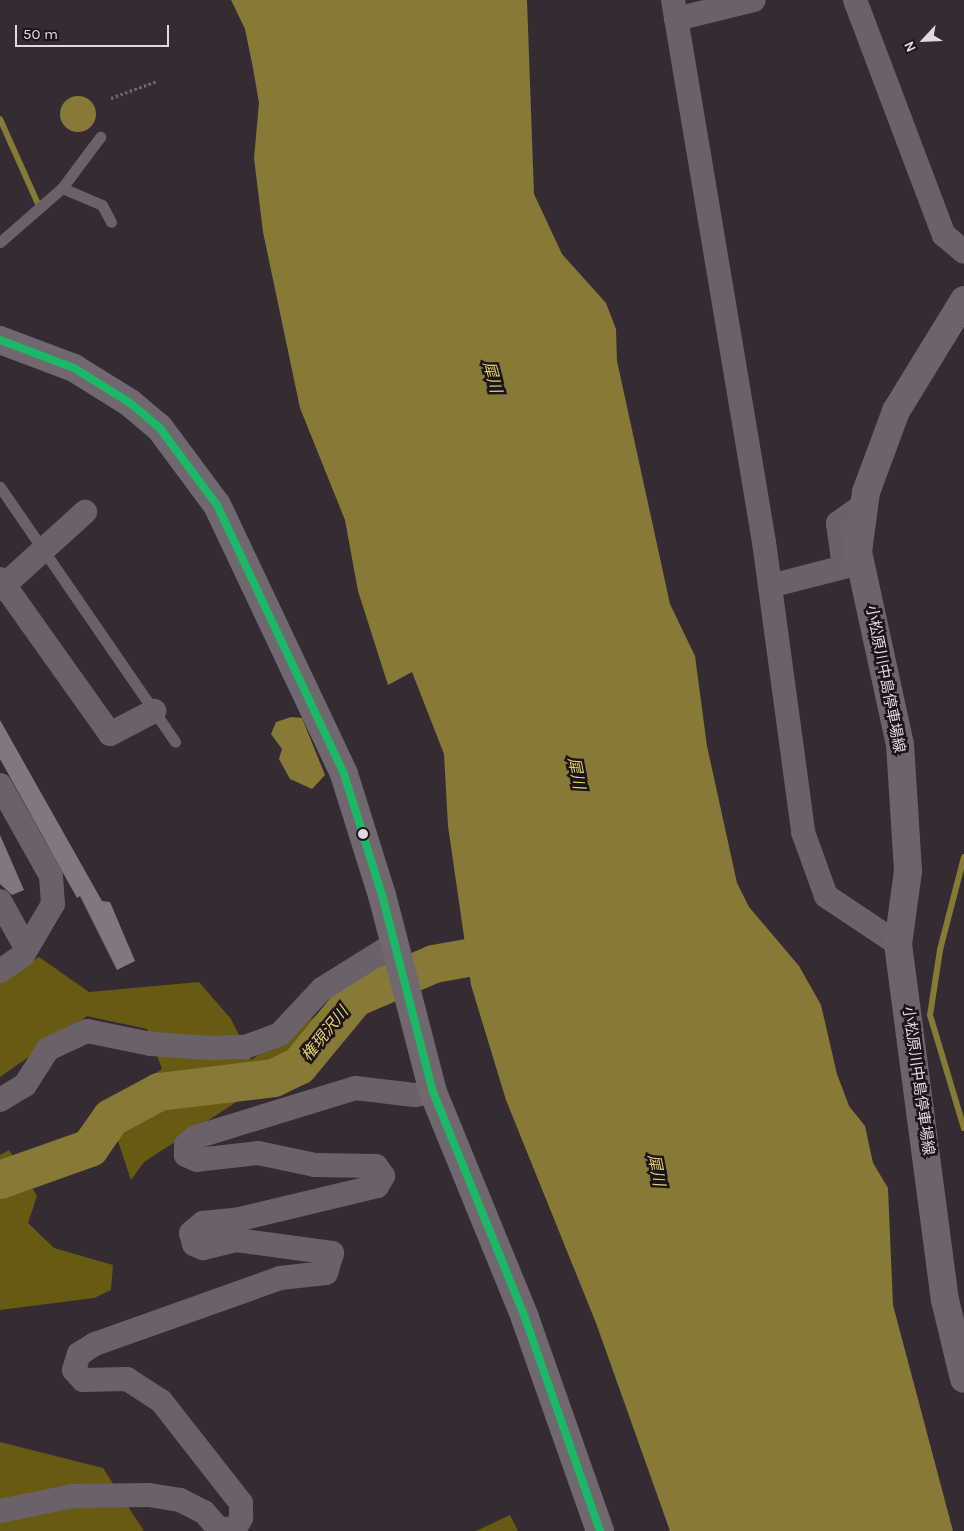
<!DOCTYPE html>
<meta charset="utf-8">
<style>
body{margin:0}
#map{position:relative;width:964px;height:1531px;overflow:hidden;background:#352c33;font-family:Karla,"Noto Sans JP",sans-serif}
div>[style]{position:absolute}
.forest>*{inset:0;background:#675a12}
.water>*{inset:0;background:#877936}
.round{border-radius:50%}
.stream>*{height:6px;margin:-3px;padding:0 3px;transform-origin:3px;border-radius:3px;background:#877936}
.river>*{height:38px;margin:-19px;padding:0 19px;transform-origin:19px;border-radius:19px;background:#877936}
.building>*{inset:0;background:#81787f}
.path>*{height:3px;margin-top:-1.5px;transform-origin:0;background:repeating-linear-gradient(90deg,#6e676d 0 2.5px,transparent 0 5px)}
.lane>*{height:11px;margin:-5.5px;padding:0 5.5px;transform-origin:5.5px;border-radius:5.5px;background:#6b6269}
.street>*{height:24px;margin:-12px;padding:0 12px;transform-origin:12px;border-radius:12px;background:#6b6269}
.secondary>*{height:28px;margin:-14px;padding:0 14px;transform-origin:14px;border-radius:14px;background:#6d636b}
.highway>*{height:28px;margin:-14px;padding:0 14px;transform-origin:14px;border-radius:14px;background:#71686f}
.bus-1>*{height:8px;margin:-4px;padding:0 4px;transform-origin:4px;border-radius:4px;background:#1ab867}
.dots>*{width:14px;height:14px;translate:-50% -50%;box-sizing:border-box;border:2px solid #1b141a;border-radius:50%}
span{translate:-50% -50%;white-space:nowrap;text-align:center;line-height:1.15;-webkit-text-stroke:5px #1b141a;paint-order:stroke}
.street-label{font-size:15px;color:#e3d8e1}
.water-label{font-size:16px;color:#e4d068;font-style:italic}
.north{position:absolute;left:899px;top:15px;width:50px;height:50px;-webkit-text-stroke:4px #1b141a;paint-order:stroke;rotate:245deg;font-size:14px;font-weight:700;line-height:20px;text-align:center;color:#e3d8e1}
.north::after{content:'';display:block;margin:auto;width:18px;height:22px;background:#e3d8e1;clip-path:polygon(50% 0,100% 100%,50% 72%,0 100%)}
.scale{position:absolute;left:15px;top:25px;width:154px;height:22px;box-sizing:border-box;border:2px solid #e3d8e1;border-top:0;padding-left:6px;font-size:15px;line-height:18px;white-space:nowrap;color:#e3d8e1;-webkit-text-stroke:4px #1b141a;paint-order:stroke}
</style>
<div id="map">
<div class="forest">
<i style="clip-path:polygon(39px 957px,89px 992px,199px 982px,231px 1019px,251px 1060px,333px 1004px,349px 1029px,144px 1162px,131px 1180px,106px 1105px,162px 1069px,147px 1029px,87px 1016px,0 1077px,0 981px)"></i>
<i style="clip-path:polygon(9px 1150px,37px 1196px,28px 1223px,54px 1248px,113px 1265px,111px 1290px,94px 1298px,0 1310px,0 1155px)"></i>
<i style="clip-path:polygon(0 1442px,103px 1468px,144px 1531px,0 1531px)"></i>
<i style="clip-path:polygon(510px 1515px,518px 1531px,476px 1531px)"></i>
</div>
<div class="water">
<i style="clip-path:polygon(231px 0,527px 0,534px 194px,562px 254px,606px 303px,616px 329px,617px 361px,670px 604px,695px 656px,707px 746px,737px 883px,749px 907px,799px 966px,821px 1005px,837px 1074px,849px 1106px,865px 1126px,873px 1163px,888px 1188px,893px 1305px,953px 1531px,670px 1531px,596px 1323px,506px 1100px,471px 985px,448px 826px,444px 754px,412px 672px,388px 685px,358px 591px,345px 520px,300px 408px,263px 232px,254px 158px,259px 103px,253px 68px,245px 29px)"></i>
<i class="round" style="left:60px;top:96px;width:36px;height:36px"></i>
<i style="clip-path:polygon(291px 717px,302px 718px,325px 775px,312px 789px,290px 779px,279px 759px,282px 749px,271px 734px,276px 722px)"></i>
</div>
<div class="stream">
<i style="left:0;top:119px;width:93px;rotate:65.9deg"></i>
<i style="left:964px;top:857px;width:96px;rotate:104.5deg"></i>
<i style="left:940px;top:950px;width:66px;rotate:98.7deg"></i>
<i style="left:930px;top:1015px;width:118px;rotate:73.3deg"></i>
</div>
<div class="river">
<i style="left:0;top:1180px;width:96px;rotate:-19.6deg"></i>
<i style="left:90px;top:1148px;width:37px;rotate:-55deg"></i>
<i style="left:111px;top:1118px;width:55px;rotate:-28.4deg"></i>
<i style="left:159px;top:1092px;width:116px;rotate:-6.9deg"></i>
<i style="left:274px;top:1078px;width:28px;rotate:-26deg"></i>
<i style="left:299px;top:1066px;width:88px;rotate:-50.5deg"></i>
<i style="left:355px;top:998px;width:86px;rotate:-23.3deg"></i>
<i style="left:434px;top:964px;width:84px;rotate:-10.2deg"></i>
</div>
<div class="building">
<i style="clip-path:polygon(0 720px,102px 901px,110px 902px,135px 961px,117px 970px,80px 896px,77px 898px,0 759px)"></i>
<i style="clip-path:polygon(0 835px,24px 890px,12px 895px,0 884px)"></i>
</div>
<div class="path">
<i style="left:111px;top:98px;width:49px;rotate:-20.3deg"></i>
</div>
<div class="lane">
<i style="left:62px;top:188px;width:43px;rotate:23deg"></i>
<i style="left:102px;top:205px;width:19px;rotate:62deg"></i>
<i style="left:0;top:242px;width:82px;rotate:-41.1deg"></i>
<i style="left:62px;top:188px;width:64px;rotate:-53.3deg"></i>
<i style="left:0;top:487px;width:309px;rotate:55.5deg"></i>
</div>
<div class="street">
<i style="left:673px;top:0;width:550px;rotate:80.47deg"></i>
<i style="left:764px;top:542px;width:293px;rotate:82.3deg"></i>
<i style="left:803px;top:832px;width:68px;rotate:70.2deg"></i>
<i style="left:826px;top:896px;width:87px;rotate:33.7deg"></i>
<i style="left:855px;top:0;width:251px;rotate:69.3deg"></i>
<i style="left:944px;top:235px;width:26px;rotate:40deg"></i>
<i style="left:676px;top:19px;width:80px;rotate:-13.7deg"></i>
<i style="left:0;top:579px;width:190px;rotate:54.6deg"></i>
<i style="left:110px;top:734px;width:50px;rotate:-27.6deg"></i>
<i style="left:770px;top:586px;width:76px;rotate:-14.4deg"></i>
<i style="left:844px;top:567px;width:44px;rotate:-97.8deg"></i>
<i style="left:838px;top:523px;width:33px;rotate:-35deg"></i>
<i style="left:0;top:589px;width:115px;rotate:-42.2deg"></i>
<i style="left:0;top:785px;width:104px;rotate:60.7deg"></i>
<i style="left:51px;top:876px;width:28px;rotate:86deg"></i>
<i style="left:53px;top:904px;width:59px;rotate:120.5deg"></i>
<i style="left:23px;top:955px;width:28px;rotate:145deg"></i>
<i style="left:0;top:901px;width:54px;rotate:61deg"></i>
<i style="left:0;top:1100px;width:29px;rotate:-31deg"></i>
<i style="left:25px;top:1085px;width:43px;rotate:-57.4deg"></i>
<i style="left:48px;top:1049px;width:43px;rotate:-24.8deg"></i>
<i style="left:87px;top:1031px;width:65px;rotate:11.5deg"></i>
<i style="left:151px;top:1044px;width:60px;rotate:3.8deg"></i>
<i style="left:211px;top:1048px;width:34px;rotate:-2deg"></i>
<i style="left:245px;top:1047px;width:37px;rotate:-20deg"></i>
<i style="left:280px;top:1034px;width:62px;rotate:-47deg"></i>
<i style="left:322px;top:989px;width:85px;rotate:-32deg"></i>
<i style="left:0;top:1511px;width:76px;rotate:-11.5deg"></i>
<i style="left:74px;top:1496px;width:75px;rotate:-0.8deg"></i>
<i style="left:149px;top:1495px;width:31px;rotate:9deg"></i>
<i style="left:180px;top:1500px;width:27px;rotate:27deg"></i>
<i style="left:204px;top:1512px;width:23px;rotate:49deg"></i>
<i style="left:219px;top:1529px;width:16px"></i>
<i style="left:235px;top:1529px;width:13px;rotate:-61deg"></i>
<i style="left:241px;top:1518px;width:15px;rotate:-90deg"></i>
<i style="left:241px;top:1503px;width:130px;rotate:-128.1deg"></i>
<i style="left:161px;top:1401px;width:40px;rotate:-147.1deg"></i>
<i style="left:127px;top:1379px;width:44px;rotate:178.7deg"></i>
<i style="left:83px;top:1380px;width:13px;rotate:-132deg"></i>
<i style="left:74px;top:1370px;width:17px;rotate:-73deg"></i>
<i style="left:79px;top:1354px;width:19px;rotate:-32deg"></i>
<i style="left:95px;top:1344px;width:196px;rotate:-19.6deg"></i>
<i style="left:280px;top:1278px;width:46px;rotate:-6.2deg"></i>
<i style="left:326px;top:1273px;width:21px;rotate:-73deg"></i>
<i style="left:332px;top:1253px;width:97px;rotate:-172.3deg"></i>
<i style="left:236px;top:1240px;width:34px;rotate:166deg"></i>
<i style="left:203px;top:1248px;width:10px;rotate:-156deg"></i>
<i style="left:194px;top:1244px;width:11px;rotate:-105deg"></i>
<i style="left:191px;top:1233px;width:16px;rotate:-40deg"></i>
<i style="left:203px;top:1223px;width:37px;rotate:-6deg"></i>
<i style="left:240px;top:1219px;width:141px;rotate:-13.5deg"></i>
<i style="left:377px;top:1186px;width:12px;rotate:-59deg"></i>
<i style="left:383px;top:1176px;width:12px;rotate:-125deg"></i>
<i style="left:376px;top:1166px;width:61px;rotate:-179.1deg"></i>
<i style="left:315px;top:1165px;width:58px;rotate:-168.1deg"></i>
<i style="left:258px;top:1153px;width:61px;rotate:173.5deg"></i>
<i style="left:197px;top:1160px;width:12px;rotate:-156deg"></i>
<i style="left:186px;top:1155px;width:10px;rotate:-90deg"></i>
<i style="left:186px;top:1145px;width:13px;rotate:-39deg"></i>
<i style="left:196px;top:1137px;width:166px;rotate:-17.1deg"></i>
<i style="left:355px;top:1088px;width:60px;rotate:6.7deg"></i>
<i style="left:415px;top:1095px;width:18px;rotate:-9deg"></i>
</div>
<div class="secondary">
<i style="left:964px;top:300px;width:130px;rotate:121.5deg"></i>
<i style="left:896px;top:411px;width:86px;rotate:110.3deg"></i>
<i style="left:866px;top:492px;width:61px;rotate:97.6deg"></i>
<i style="left:858px;top:552px;width:197px;rotate:77.7deg"></i>
<i style="left:900px;top:744px;width:127px;rotate:86.4deg"></i>
<i style="left:908px;top:871px;width:74px;rotate:97.8deg"></i>
<i style="left:898px;top:944px;width:359px;rotate:82.5deg"></i>
<i style="left:945px;top:1300px;width:81px;rotate:76.5deg"></i>
</div>
<div class="highway">
<i style="left:0;top:340px;width:79px;rotate:20.7deg"></i>
<i style="left:74px;top:368px;width:66px;rotate:32deg"></i>
<i style="left:130px;top:403px;width:38px;rotate:40deg"></i>
<i style="left:159px;top:427px;width:97px;rotate:53.4deg"></i>
<i style="left:217px;top:505px;width:297px;rotate:64.7deg"></i>
<i style="left:344px;top:774px;width:127px;rotate:72.6deg"></i>
<i style="left:382px;top:895px;width:203px;rotate:75.5deg"></i>
<i style="left:433px;top:1092px;width:244px;rotate:67.8deg"></i>
<i style="left:525px;top:1318px;width:226px;rotate:70.6deg"></i>
</div>
<div class="bus-1">
<i style="left:0;top:340px;width:79px;rotate:20.7deg"></i>
<i style="left:74px;top:368px;width:66px;rotate:32deg"></i>
<i style="left:130px;top:403px;width:38px;rotate:40deg"></i>
<i style="left:159px;top:427px;width:97px;rotate:53.4deg"></i>
<i style="left:217px;top:505px;width:297px;rotate:64.7deg"></i>
<i style="left:344px;top:774px;width:127px;rotate:72.6deg"></i>
<i style="left:382px;top:895px;width:203px;rotate:75.5deg"></i>
<i style="left:433px;top:1092px;width:244px;rotate:67.8deg"></i>
<i style="left:525px;top:1318px;width:226px;rotate:70.6deg"></i>
</div>
<div class="dots">
<i style="left:363px;top:834px;background:#e3d8e1"></i>
</div>
<div class="street-label">
<span style="left:885px;top:679px;rotate:79deg">小松原川中島停車場線</span>
<span style="left:918px;top:1081px;rotate:82deg">小松原川中島停車場線</span>
</div>
<div class="water-label">
<span style="left:492px;top:377px;rotate:75deg">犀川</span>
<span style="left:576px;top:773px;rotate:79deg">犀川</span>
<span style="left:325px;top:1034px;rotate:-51deg">権現沢川</span>
<span style="left:656px;top:1170px;rotate:79deg">犀川</span>
</div>
<div class="north">N</div>
<div class="scale">50 m</div>
</div>
